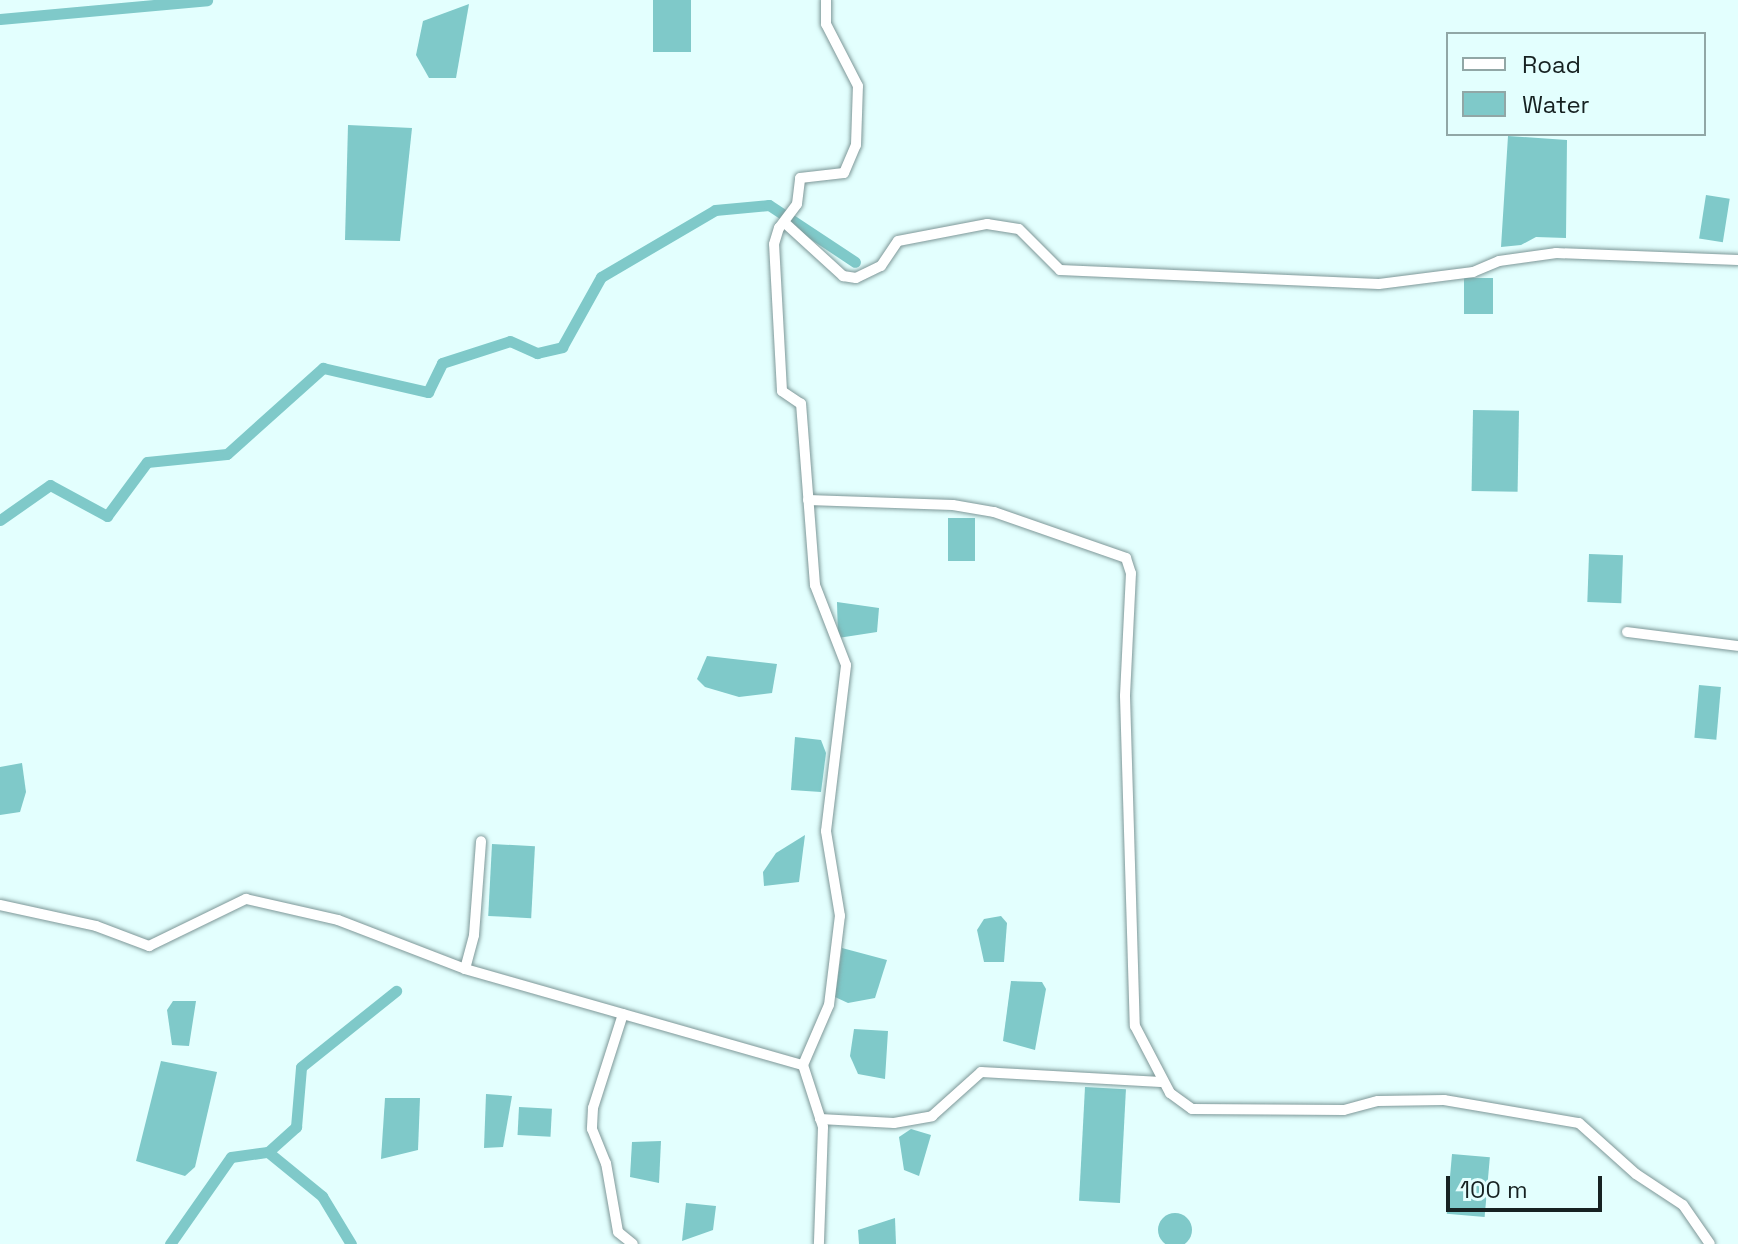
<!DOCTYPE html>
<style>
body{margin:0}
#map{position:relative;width:1738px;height:1244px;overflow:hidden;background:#e3fffe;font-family:"Space Grotesk",sans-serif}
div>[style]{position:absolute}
.water>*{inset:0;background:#7fc9c9;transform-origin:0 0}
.round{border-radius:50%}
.canal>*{height:11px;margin:-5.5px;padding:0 5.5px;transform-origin:5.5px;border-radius:5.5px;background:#7fc9c9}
.roads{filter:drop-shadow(0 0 2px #7e9898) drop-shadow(0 0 2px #7e9898)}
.street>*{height:10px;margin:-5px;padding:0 5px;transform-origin:5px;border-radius:5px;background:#fff}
span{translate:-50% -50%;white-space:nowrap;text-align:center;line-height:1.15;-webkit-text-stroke:7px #e3fffe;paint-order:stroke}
.legend{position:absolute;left:1446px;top:32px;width:260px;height:104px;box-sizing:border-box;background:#e3fffe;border:2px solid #91a7a6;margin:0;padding:10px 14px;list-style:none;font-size:24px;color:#172222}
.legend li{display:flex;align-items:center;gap:16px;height:40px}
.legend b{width:40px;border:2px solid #91a7a6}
.scale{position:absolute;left:1446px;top:1176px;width:156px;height:36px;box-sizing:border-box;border:4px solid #172222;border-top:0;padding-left:10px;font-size:24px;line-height:28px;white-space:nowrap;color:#172222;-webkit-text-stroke:6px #e3fffe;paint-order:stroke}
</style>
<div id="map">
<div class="water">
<i style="left:653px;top:0;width:38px;height:52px"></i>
<i style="clip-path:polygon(469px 4px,456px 78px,429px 78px,416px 55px,423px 21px)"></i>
<i style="clip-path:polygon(348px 125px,412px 128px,400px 241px,345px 240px)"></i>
<i style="clip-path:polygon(1508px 136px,1567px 140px,1566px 238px,1536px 237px,1521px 245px,1501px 247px)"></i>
<i style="left:1706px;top:195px;width:24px;height:44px;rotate:9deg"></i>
<i style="left:1464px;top:278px;width:29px;height:36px"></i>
<i style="left:1473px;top:410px;width:46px;height:81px;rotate:1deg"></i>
<i style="left:948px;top:518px;width:27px;height:43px"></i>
<i style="left:1589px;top:554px;width:34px;height:48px;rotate:2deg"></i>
<i style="clip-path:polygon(837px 602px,879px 608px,877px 632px,838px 638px)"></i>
<i style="clip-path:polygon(707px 656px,777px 664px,772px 693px,739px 697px,705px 687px,697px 679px)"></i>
<i style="left:1699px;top:685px;width:22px;height:53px;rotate:5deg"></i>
<i style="clip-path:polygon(795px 737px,821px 740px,826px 753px,821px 792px,791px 790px)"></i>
<i style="clip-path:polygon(22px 763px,26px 792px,20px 812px,0 815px,0 767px)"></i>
<i style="clip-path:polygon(805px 835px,799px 882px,764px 886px,763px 872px,776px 853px)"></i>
<i style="left:492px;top:844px;width:43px;height:72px;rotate:3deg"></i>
<i style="clip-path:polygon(1001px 916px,1007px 923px,1004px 962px,984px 962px,977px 930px,984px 919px)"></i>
<i style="clip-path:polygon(842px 948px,887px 960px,875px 998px,848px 1003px,835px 997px)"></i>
<i style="clip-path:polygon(1011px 981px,1042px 982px,1046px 989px,1035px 1050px,1003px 1041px)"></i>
<i style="clip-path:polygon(173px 1001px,196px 1001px,189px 1046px,172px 1045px,167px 1010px)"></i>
<i style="clip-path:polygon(854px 1029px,888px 1031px,885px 1079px,858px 1074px,850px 1056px)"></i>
<i style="clip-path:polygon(161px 1061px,217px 1072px,195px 1167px,185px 1176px,136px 1161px)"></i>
<i style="left:1085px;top:1087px;width:41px;height:114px;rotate:3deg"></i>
<i style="clip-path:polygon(486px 1094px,512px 1096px,503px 1147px,484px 1148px)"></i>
<i style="clip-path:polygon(385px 1098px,420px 1098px,418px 1150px,381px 1159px)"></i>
<i style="left:519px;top:1107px;width:33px;height:28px;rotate:3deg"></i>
<i style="clip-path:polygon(911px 1129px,931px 1135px,919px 1176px,904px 1170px,899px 1137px)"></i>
<i style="clip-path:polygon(661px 1141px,659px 1183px,630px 1177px,632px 1142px)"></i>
<i style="left:1452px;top:1154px;width:38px;height:60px;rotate:5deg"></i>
<i style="clip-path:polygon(686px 1203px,716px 1206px,713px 1230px,682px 1241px)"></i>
<i class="round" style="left:1158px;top:1213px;width:34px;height:34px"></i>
<i style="clip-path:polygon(895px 1218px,896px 1244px,859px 1244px,858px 1230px)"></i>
</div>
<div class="canal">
<i style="left:0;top:19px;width:208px;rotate:-5.2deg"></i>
<i style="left:0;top:520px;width:61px;rotate:-35deg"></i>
<i style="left:50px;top:485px;width:65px;rotate:28.5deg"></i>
<i style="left:107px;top:516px;width:67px;rotate:-53.5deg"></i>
<i style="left:147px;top:462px;width:80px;rotate:-5.7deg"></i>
<i style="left:227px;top:454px;width:129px;rotate:-41.9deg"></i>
<i style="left:323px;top:368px;width:108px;rotate:12.9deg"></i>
<i style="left:428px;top:392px;width:32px;rotate:-64deg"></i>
<i style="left:442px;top:363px;width:71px;rotate:-17.9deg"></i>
<i style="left:510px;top:341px;width:30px;rotate:24deg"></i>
<i style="left:537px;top:353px;width:26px;rotate:-13deg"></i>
<i style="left:562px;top:347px;width:80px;rotate:-60.9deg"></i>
<i style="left:601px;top:277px;width:132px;rotate:-30.4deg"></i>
<i style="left:715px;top:210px;width:54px;rotate:-5.3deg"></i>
<i style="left:769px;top:205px;width:103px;rotate:33.5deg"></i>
<i style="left:268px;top:1152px;width:70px;rotate:39.2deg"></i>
<i style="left:322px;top:1196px;width:56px;rotate:58.9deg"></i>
<i style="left:170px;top:1244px;width:106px;rotate:-55deg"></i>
<i style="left:231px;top:1157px;width:37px;rotate:-8deg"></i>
<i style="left:268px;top:1152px;width:38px;rotate:-42deg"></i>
<i style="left:296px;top:1127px;width:60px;rotate:-85.2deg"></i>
<i style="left:301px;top:1067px;width:122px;rotate:-38.7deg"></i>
</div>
<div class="roads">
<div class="street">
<i style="left:785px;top:223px;width:79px;rotate:42.4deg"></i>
<i style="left:843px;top:276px;width:13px;rotate:9deg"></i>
<i style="left:856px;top:278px;width:28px;rotate:-26deg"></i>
<i style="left:881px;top:266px;width:30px;rotate:-56deg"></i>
<i style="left:898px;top:241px;width:91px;rotate:-10.8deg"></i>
<i style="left:987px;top:224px;width:32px;rotate:9deg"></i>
<i style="left:1019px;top:229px;width:58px;rotate:45deg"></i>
<i style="left:1060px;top:270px;width:319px;rotate:2.5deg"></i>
<i style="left:1379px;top:284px;width:95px;rotate:-7.3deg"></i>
<i style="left:1473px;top:272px;width:28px;rotate:-23deg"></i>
<i style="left:1499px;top:261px;width:58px;rotate:-8deg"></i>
<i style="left:1556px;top:253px;width:182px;rotate:2.2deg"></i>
<i style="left:808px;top:500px;width:145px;rotate:2deg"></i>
<i style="left:953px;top:505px;width:42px;rotate:9.7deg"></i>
<i style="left:994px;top:512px;width:140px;rotate:19.2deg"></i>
<i style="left:1126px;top:558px;width:16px;rotate:72deg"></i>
<i style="left:1131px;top:573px;width:123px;rotate:92.8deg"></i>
<i style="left:1125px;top:696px;width:330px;rotate:88.3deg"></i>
<i style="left:1135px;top:1026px;width:76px;rotate:62.4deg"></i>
<i style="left:1170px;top:1093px;width:27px;rotate:36deg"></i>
<i style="left:1192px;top:1109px;width:152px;rotate:0.4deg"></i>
<i style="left:1344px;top:1110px;width:35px;rotate:-15deg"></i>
<i style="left:1378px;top:1101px;width:66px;rotate:-0.9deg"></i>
<i style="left:1444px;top:1100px;width:137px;rotate:9.7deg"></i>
<i style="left:1579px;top:1123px;width:76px;rotate:41.8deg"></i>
<i style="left:1636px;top:1174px;width:56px;rotate:33.4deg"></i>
<i style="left:1683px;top:1205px;width:47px;rotate:55.3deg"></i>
<i style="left:1627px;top:632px;width:112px;rotate:7.2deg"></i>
<i style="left:0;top:905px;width:98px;rotate:12.3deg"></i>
<i style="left:96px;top:926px;width:57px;rotate:20.7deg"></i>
<i style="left:149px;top:946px;width:108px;rotate:-25.9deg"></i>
<i style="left:246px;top:899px;width:94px;rotate:12.9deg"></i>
<i style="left:338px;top:920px;width:136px;rotate:21.1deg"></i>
<i style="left:465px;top:969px;width:351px;rotate:15.9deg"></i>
<i style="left:803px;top:1065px;width:65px;rotate:72.1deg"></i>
<i style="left:823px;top:1127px;width:117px;rotate:92deg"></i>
<i style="left:465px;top:969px;width:35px;rotate:-75deg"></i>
<i style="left:474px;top:935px;width:94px;rotate:-85.7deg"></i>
<i style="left:623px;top:1014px;width:99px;rotate:107.7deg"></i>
<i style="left:593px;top:1108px;width:21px;rotate:93deg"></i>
<i style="left:592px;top:1129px;width:37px;rotate:68deg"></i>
<i style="left:606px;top:1163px;width:70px;rotate:80.1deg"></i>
<i style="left:618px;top:1232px;width:19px;rotate:39deg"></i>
<i style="left:803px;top:1065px;width:65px;rotate:-66.6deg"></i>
<i style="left:829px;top:1005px;width:90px;rotate:-83deg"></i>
<i style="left:840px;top:916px;width:86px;rotate:-99.4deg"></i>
<i style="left:826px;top:831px;width:167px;rotate:-83.1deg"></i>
<i style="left:846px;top:665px;width:86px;rotate:-111.2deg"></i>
<i style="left:815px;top:585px;width:182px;rotate:-94.4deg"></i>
<i style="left:801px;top:404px;width:23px;rotate:-146deg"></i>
<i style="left:782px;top:391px;width:147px;rotate:-93.1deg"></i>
<i style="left:774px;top:244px;width:17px;rotate:-73deg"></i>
<i style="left:779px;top:228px;width:30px;rotate:-53deg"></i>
<i style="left:797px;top:204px;width:26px;rotate:-83deg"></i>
<i style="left:800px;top:178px;width:44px;rotate:-6.5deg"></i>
<i style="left:844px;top:173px;width:30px;rotate:-67deg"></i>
<i style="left:856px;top:145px;width:59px;rotate:-88.1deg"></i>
<i style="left:858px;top:86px;width:70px;rotate:-117.3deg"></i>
<i style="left:826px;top:24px;width:24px;rotate:-90deg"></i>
<i style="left:820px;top:1119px;width:74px;rotate:3.1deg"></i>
<i style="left:894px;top:1123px;width:39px;rotate:-10deg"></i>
<i style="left:932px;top:1116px;width:66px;rotate:-41.9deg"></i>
<i style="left:981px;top:1072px;width:180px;rotate:3.2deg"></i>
</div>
</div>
<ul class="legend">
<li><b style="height:10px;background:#fff"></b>Road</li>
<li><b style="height:22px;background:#7fc9c9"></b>Water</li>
</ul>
<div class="scale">100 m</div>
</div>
